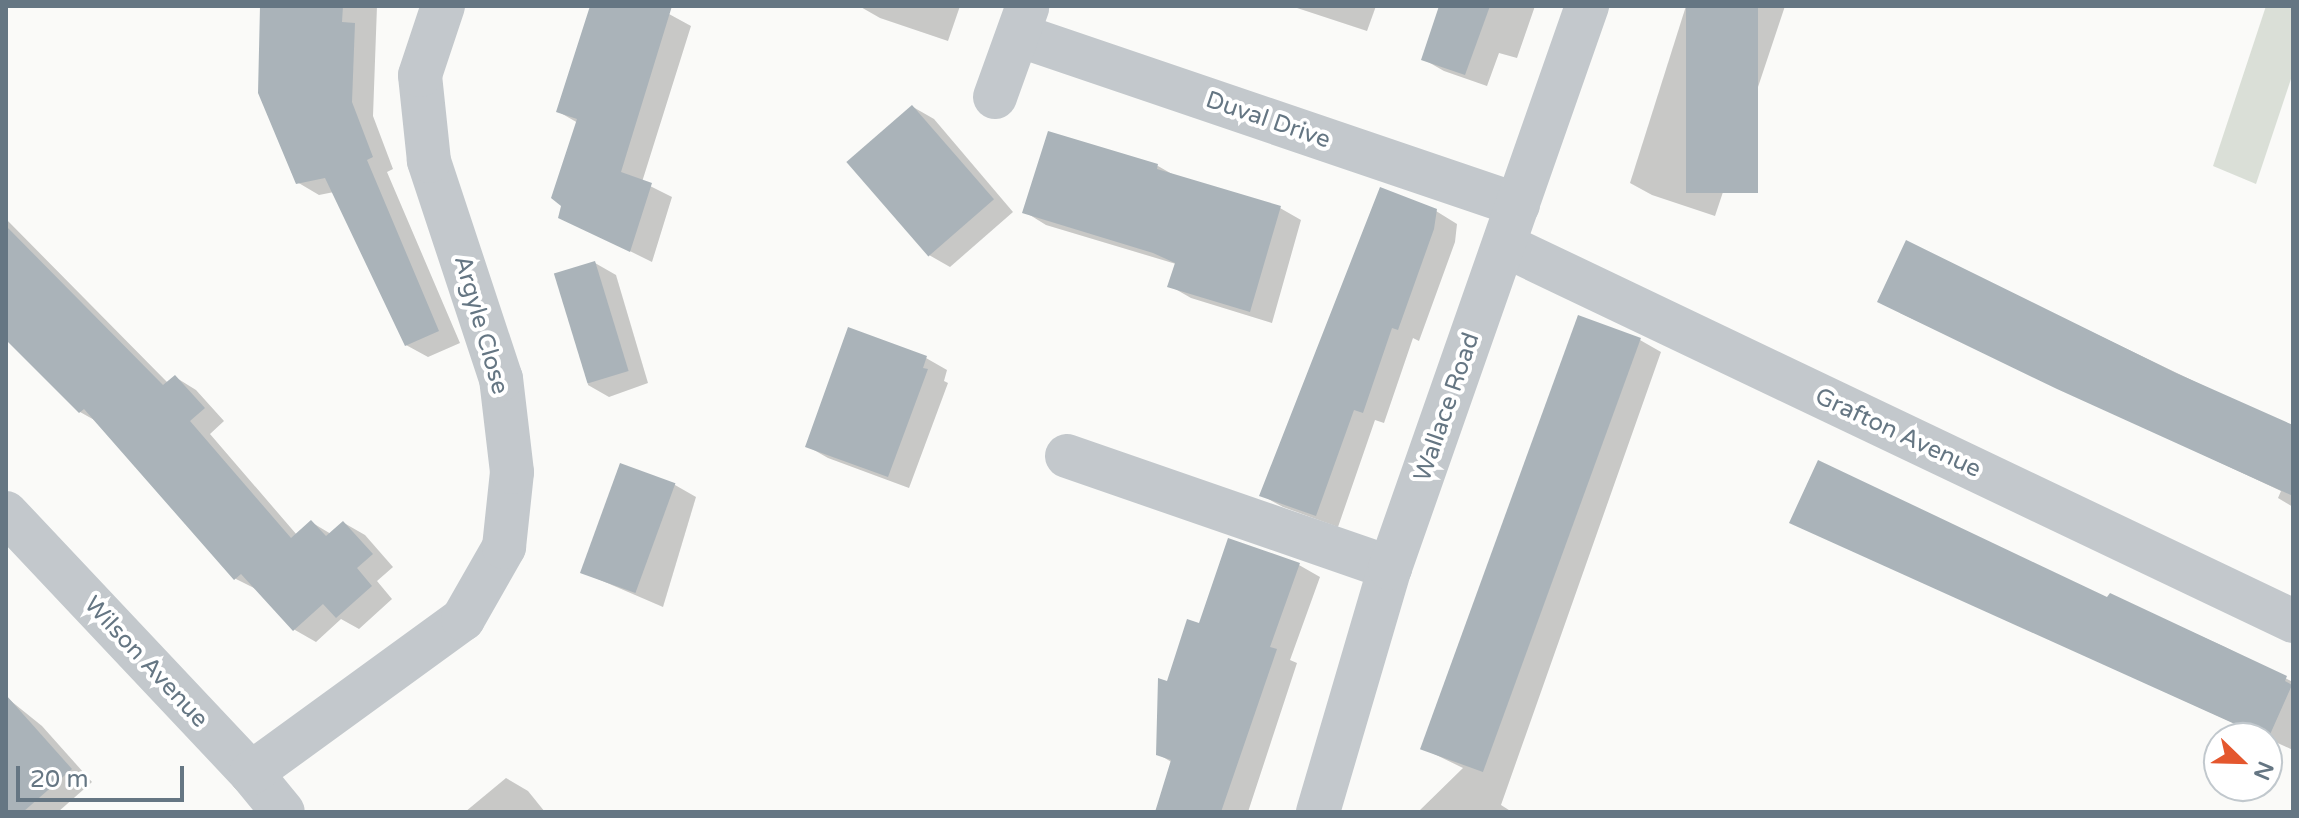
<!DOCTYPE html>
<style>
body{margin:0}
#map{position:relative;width:2299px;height:818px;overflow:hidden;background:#fafaf8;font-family:"Varela Round",sans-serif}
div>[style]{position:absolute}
.green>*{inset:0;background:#dadfd7}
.shadow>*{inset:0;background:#0003}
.building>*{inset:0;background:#aab3b9;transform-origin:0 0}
.minor>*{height:44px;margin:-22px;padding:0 22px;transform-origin:22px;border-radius:22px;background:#c3c8cc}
span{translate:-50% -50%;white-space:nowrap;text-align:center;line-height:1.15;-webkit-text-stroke:8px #fff;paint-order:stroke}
.street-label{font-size:24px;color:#657683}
.frame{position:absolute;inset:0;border:8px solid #657683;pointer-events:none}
.north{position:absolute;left:2203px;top:722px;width:80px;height:80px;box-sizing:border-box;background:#fff;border:2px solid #c1c8cd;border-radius:50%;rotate:113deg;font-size:22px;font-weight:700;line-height:32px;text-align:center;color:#657683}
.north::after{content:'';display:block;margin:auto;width:28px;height:36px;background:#e4572e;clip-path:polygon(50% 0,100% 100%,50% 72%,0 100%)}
.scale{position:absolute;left:16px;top:766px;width:168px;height:36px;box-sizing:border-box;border:4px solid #657683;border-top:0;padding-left:10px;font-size:24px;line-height:28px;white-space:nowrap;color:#657683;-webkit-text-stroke:6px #fff;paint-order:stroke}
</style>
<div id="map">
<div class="green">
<i style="clip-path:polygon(2266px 6px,2293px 6px,2293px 73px,2256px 184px,2213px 166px)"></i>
</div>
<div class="shadow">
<i style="clip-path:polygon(262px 6px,377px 6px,373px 116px,393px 169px,387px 172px,460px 343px,428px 357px,406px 345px,334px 192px,319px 195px,297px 182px)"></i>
<i style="clip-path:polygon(592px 6px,644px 6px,669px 14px,691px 26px,642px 182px,672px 197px,652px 262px,561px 217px,578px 123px,559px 112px)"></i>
<i style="clip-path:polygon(859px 6px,960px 6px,948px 41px,880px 18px)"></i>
<i style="clip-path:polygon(1291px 6px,1376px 6px,1367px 31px)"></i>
<i style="clip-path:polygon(1441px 6px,1535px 6px,1517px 58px,1499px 53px,1487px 86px,1444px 71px,1423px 59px)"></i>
<i style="clip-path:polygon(1686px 6px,1785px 6px,1715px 216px,1652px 195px,1630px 183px)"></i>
<i style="clip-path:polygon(913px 107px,934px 119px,1013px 212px,950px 267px,929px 255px)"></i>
<i style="clip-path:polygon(1158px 166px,1179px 178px,1280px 208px,1301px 220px,1272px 323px,1191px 298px,1170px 286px,1176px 264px,1046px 225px,1025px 212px)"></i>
<i style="clip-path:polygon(1436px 211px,1457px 224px,1455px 242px,1419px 341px,1413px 338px,1384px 423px,1375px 420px,1338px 527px,1283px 507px,1261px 495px)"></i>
<i style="clip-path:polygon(6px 219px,168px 383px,175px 377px,196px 390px,224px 421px,210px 434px,297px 535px,311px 522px,331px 534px,344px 523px,365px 535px,393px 567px,377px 581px,392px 599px,359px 629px,341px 619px,316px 642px,295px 630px,258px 590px,236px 579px,98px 422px,80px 412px,6px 337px)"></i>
<i style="clip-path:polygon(1907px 243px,2260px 413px,2293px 440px,2293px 507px,2278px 498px,2281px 491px,1900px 313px)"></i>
<i style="clip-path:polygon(595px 263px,616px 275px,648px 383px,609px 397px,588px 385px)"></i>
<i style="clip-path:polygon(1640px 340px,1661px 352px,1501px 805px,1512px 812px,1418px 812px,1463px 768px,1426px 750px)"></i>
<i style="clip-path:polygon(926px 358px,947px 370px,944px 381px,948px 383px,909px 488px,828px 458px,807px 446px)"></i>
<i style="clip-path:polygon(622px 466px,675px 485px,696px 497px,663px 607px,584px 573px)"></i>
<i style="clip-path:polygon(1792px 522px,2107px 599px,2110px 595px,2225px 647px,2293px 682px,2293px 750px)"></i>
<i style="clip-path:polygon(1299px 565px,1320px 577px,1290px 660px,1297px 663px,1248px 812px,1157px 812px,1173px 763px,1158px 754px,1168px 683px,1200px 625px)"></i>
<i style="clip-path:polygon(6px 697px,42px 726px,92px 782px,58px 812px,11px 812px,6px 807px)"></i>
<i style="clip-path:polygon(506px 778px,528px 791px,545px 812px,465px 812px)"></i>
</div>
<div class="building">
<i style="clip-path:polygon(260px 6px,343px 6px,342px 22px,355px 23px,352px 102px,373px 157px,367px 160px,439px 331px,405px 346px,325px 178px,296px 184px,258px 93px)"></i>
<i style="clip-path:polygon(590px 6px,672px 6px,621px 172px,652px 183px,630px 252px,558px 218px,561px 206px,551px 198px,577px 119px,556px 112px)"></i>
<i style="clip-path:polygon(1439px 6px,1490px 6px,1465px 75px,1421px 60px)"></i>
<i style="left:1686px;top:6px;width:72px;height:187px"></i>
<i style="left:912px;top:105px;width:125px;height:87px;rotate:49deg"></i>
<i style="clip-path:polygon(1048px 131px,1158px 164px,1157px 169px,1281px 206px,1250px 312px,1167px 287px,1175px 263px,1153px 253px,1022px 213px)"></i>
<i style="clip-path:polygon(1380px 187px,1437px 209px,1434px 229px,1398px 330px,1392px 328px,1363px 413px,1354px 410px,1316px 516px,1259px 496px)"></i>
<i style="clip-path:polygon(6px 226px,163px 385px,175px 375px,205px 408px,190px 421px,291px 538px,311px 520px,326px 536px,343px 521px,373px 554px,357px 568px,372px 586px,336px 618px,323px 604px,293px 631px,241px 574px,234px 580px,84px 409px,79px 413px,6px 340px)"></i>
<i style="clip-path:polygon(1906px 240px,2176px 373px,2293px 425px,2293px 496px,2057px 389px,1877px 302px)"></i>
<i style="left:595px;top:261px;width:115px;height:43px;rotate:73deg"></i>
<i style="left:1578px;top:315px;width:67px;height:462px;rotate:20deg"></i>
<i style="clip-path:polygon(848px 327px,927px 356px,923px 368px,928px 369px,888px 477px,805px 447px)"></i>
<i style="clip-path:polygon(1818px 460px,2107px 597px,2110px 593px,2287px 676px,2285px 681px,2292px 685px,2268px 739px,1789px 523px)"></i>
<i style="left:620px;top:463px;width:59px;height:117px;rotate:20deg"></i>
<i style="clip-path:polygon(1228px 538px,1300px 563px,1270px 647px,1277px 649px,1221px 812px,1155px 812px,1171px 760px,1156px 755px,1158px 678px,1167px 681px,1187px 619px,1199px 623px)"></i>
<i style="clip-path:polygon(6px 695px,72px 769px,23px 812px,6px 812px)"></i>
</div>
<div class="minor">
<i style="left:1018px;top:35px;width:528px;rotate:18.78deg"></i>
<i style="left:995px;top:97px;width:95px;rotate:-70.2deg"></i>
<i style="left:1504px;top:245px;width:874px;rotate:25.48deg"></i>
<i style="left:1067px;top:456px;width:342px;rotate:19.1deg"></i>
<i style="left:6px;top:513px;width:357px;rotate:46.7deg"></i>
<i style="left:251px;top:773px;width:50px;rotate:50.6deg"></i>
<i style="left:251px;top:773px;width:262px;rotate:-36deg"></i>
<i style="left:463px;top:619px;width:83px;rotate:-60.3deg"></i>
<i style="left:504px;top:547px;width:75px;rotate:-83.9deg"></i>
<i style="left:512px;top:472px;width:94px;rotate:-96.7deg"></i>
<i style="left:501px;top:379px;width:230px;rotate:-108.3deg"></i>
<i style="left:429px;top:161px;width:86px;rotate:-96deg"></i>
<i style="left:420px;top:75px;width:73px;rotate:-71.6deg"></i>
<i style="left:1318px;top:812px;width:254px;rotate:-73.6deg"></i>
<i style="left:1390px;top:568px;width:596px;rotate:-70.68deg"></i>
</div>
<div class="street-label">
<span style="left:1268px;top:120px;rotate:19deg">Duval Drive</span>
<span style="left:481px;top:325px;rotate:74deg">Argyle Close</span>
<span style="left:1447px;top:407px;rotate:-71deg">Wallace Road</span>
<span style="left:1898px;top:433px;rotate:25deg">Grafton Avenue</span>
<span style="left:146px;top:662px;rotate:47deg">Wilson Avenue</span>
</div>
<div class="frame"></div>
<div class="north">N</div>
<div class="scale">20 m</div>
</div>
